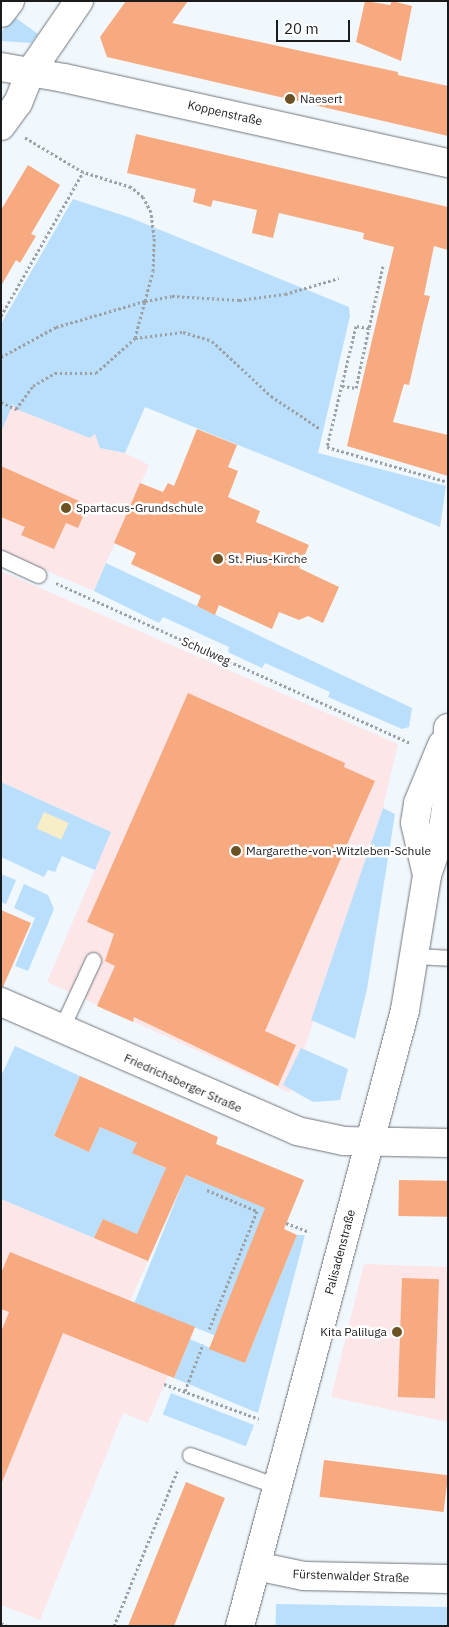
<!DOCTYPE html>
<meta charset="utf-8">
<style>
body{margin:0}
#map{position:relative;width:449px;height:1627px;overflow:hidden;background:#f0f7fd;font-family:"IBM Plex Sans",sans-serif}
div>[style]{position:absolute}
.education>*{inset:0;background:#fce6e8}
.green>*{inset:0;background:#badffc;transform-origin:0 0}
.sand>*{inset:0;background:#f7edc7;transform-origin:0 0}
.building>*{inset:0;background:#f7a97f;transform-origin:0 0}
.path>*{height:3px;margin-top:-1.5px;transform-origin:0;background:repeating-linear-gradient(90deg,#9ca1a5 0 2.5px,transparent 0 5px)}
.roads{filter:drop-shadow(0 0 1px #70767b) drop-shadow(0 0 1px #70767b)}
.lane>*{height:15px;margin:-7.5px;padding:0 7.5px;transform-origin:7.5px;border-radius:7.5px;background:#fff}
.street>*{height:28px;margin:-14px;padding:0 14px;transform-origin:14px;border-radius:14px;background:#fff}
.secondary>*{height:28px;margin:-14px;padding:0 14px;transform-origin:14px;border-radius:14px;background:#fff}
.dots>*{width:14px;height:14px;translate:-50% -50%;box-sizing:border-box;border:2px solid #fff;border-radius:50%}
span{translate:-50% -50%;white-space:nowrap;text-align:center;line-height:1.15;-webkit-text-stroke:5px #fff;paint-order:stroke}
.poi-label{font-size:12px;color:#191b1d}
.left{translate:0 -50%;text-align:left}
.right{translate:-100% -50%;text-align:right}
.street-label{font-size:12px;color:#191b1d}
.frame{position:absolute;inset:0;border:2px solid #191b1d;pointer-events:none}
.scale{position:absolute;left:276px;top:20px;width:74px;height:22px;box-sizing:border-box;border:2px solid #191b1d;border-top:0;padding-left:6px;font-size:15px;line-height:18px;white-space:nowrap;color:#191b1d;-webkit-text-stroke:4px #fff;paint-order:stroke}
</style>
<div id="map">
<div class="education">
<i style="clip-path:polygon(13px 402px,95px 434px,100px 448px,125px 453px,149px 465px,94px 591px,1px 551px,1px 432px)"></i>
<i style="clip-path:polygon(1px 571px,398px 744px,383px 808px,290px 1093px,47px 982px,111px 832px,1px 782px)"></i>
<i style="clip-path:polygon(1px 1199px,148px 1261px,130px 1301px,195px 1327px,174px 1378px,168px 1376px,148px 1423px,123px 1413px,40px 1620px,1px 1605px)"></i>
<i style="clip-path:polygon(364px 1264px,448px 1267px,448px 1422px,331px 1397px)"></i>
</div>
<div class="green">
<i style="clip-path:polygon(13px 16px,38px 34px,31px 43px,1px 41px,1px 33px)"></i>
<i style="clip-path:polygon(73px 199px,131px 218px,349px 307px,350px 316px,318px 453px,446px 486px,440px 527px,145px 407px,125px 453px,100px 448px,95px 434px,90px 438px,16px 409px,13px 404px,1px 432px,1px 324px)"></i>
<i style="clip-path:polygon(106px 563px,412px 708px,409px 727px,402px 729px,328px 697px,330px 692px,265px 663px,262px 668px,228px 652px,229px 647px,163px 617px,159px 623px,94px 591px)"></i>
<i style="clip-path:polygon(1px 782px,111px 832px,95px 870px,62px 856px,55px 872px,48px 870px,44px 877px,1px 857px)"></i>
<i style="clip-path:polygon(383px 808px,395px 814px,367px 989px,355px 1039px,311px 1020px)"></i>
<i style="clip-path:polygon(1px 874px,16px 880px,6px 904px,1px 902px)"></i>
<i style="clip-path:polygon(24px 884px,48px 895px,54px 909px,28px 971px,15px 966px,35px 918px,14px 908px)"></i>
<i style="clip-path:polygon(15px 1046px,80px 1076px,54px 1136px,89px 1152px,100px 1127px,137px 1143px,133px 1153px,167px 1169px,138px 1235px,103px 1219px,94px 1238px,1px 1199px,1px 1076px)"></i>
<i style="clip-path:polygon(301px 1048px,348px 1069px,340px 1100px,313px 1102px,283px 1085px)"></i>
<i style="left:186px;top:1175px;width:87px;height:138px;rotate:22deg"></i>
<i style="clip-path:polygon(297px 1235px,305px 1235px,258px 1413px,174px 1378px,190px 1339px,245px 1363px)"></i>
<i style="left:171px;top:1393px;width:89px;height:23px;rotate:21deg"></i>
<i style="left:276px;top:1604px;width:172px;height:23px;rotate:1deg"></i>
</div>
<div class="sand">
<i style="left:44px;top:812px;width:27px;height:18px;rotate:24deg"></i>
</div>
<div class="building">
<i style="clip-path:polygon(126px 1px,188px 1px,172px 23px,398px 72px,398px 75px,448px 86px,448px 136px,107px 57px,100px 37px)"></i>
<i style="clip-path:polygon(365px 1px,390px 5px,392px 1px,412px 6px,401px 61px,356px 42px)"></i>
<i style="clip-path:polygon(136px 134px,448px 207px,448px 250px,434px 246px,424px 295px,430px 296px,423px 324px,409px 385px,404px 384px,393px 422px,448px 435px,448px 476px,347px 446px,394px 247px,363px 239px,364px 233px,279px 213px,273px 238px,252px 233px,257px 210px,213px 200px,211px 207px,193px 202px,196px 189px,127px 173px)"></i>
<i style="clip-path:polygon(28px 165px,60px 185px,31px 234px,36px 236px,20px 263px,16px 260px,1px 286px,1px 210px)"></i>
<i style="clip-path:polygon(197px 429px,237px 445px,228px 467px,238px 471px,228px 497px,260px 511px,256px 522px,309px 545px,299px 568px,339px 587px,323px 623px,308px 616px,299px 620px,279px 612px,272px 629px,219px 605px,215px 615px,197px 606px,201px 596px,131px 564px,136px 553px,114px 543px,140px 483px,163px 492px,168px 483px,174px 486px)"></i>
<i style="clip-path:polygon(1px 466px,88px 505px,78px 528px,66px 523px,54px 549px,21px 535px,25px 527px,1px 517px)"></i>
<i style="clip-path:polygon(188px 693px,345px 763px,344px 767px,375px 781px,265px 1031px,296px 1045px,278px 1086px,134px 1017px,133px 1022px,97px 1006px,115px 966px,105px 961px,114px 934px,87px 922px)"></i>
<i style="clip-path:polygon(1px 910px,31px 923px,3px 987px,1px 987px)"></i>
<i style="clip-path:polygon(80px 1076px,218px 1137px,216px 1144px,304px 1180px,284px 1229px,297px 1235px,245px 1363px,209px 1349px,265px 1208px,186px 1175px,148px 1261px,94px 1238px,103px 1219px,137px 1234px,166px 1168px,132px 1153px,137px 1143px,100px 1127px,89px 1152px,54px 1136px)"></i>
<i style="left:399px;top:1180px;width:49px;height:36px;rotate:1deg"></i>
<i style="clip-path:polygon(10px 1252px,195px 1327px,174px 1378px,63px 1333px,2px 1482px,1px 1332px,9px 1312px,1px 1309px,1px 1273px)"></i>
<i style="left:402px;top:1278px;width:37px;height:119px;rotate:2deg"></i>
<i style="left:324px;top:1460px;width:125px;height:37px;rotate:7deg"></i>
<i style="clip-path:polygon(186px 1482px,225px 1498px,191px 1583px,174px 1626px,128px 1626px)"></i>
</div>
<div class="path">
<i style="left:383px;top:266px;width:64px;rotate:102.7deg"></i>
<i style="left:369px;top:328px;width:13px;rotate:-171deg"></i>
<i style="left:356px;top:326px;width:124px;rotate:103.5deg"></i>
<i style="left:327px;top:447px;width:126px;rotate:16.1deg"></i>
<i style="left:1px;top:316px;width:166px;rotate:-60.3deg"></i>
<i style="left:135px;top:338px;width:48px;rotate:-7.1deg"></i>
<i style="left:183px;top:332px;width:30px;rotate:17deg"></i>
<i style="left:212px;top:341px;width:81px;rotate:43deg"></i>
<i style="left:271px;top:396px;width:58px;rotate:33.7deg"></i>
<i style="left:1px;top:357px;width:63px;rotate:-28.6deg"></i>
<i style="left:56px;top:327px;width:93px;rotate:-16.3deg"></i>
<i style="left:145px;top:301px;width:31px;rotate:-75deg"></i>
<i style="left:153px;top:271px;width:34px;rotate:-88deg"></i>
<i style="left:154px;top:237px;width:25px;rotate:-97deg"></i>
<i style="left:151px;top:212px;width:17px;rotate:-118deg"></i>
<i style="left:143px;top:197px;width:16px;rotate:-140deg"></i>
<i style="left:131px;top:187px;width:50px;rotate:-162.6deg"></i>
<i style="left:83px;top:172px;width:69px;rotate:-149.3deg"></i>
<i style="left:342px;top:386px;width:14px;rotate:8deg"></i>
<i style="left:356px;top:388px;width:61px;rotate:-77.8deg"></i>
<i style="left:1px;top:402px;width:17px;rotate:25deg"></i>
<i style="left:16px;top:409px;width:29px;rotate:-54deg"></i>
<i style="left:33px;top:386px;width:26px;rotate:-31deg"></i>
<i style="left:55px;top:373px;width:41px"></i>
<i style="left:96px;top:373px;width:52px;rotate:-41.9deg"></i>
<i style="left:135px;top:338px;width:38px;rotate:-75deg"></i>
<i style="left:145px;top:301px;width:27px;rotate:-10deg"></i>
<i style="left:172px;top:296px;width:67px;rotate:3.4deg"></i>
<i style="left:239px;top:300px;width:46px;rotate:-7.4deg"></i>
<i style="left:285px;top:294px;width:56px;rotate:-16.5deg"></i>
<i style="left:56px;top:583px;width:389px;rotate:24.3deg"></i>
<i style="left:207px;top:1190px;width:54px;rotate:22.8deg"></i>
<i style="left:257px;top:1211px;width:128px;rotate:112deg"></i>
<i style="left:286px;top:1223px;width:25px;rotate:21deg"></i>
<i style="left:164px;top:1384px;width:101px;rotate:20.2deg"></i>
<i style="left:185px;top:1391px;width:50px;rotate:-69deg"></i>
<i style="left:1px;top:1623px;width:7px;rotate:27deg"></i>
<i style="left:114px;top:1626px;width:170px;rotate:-67.8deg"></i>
</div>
<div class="roads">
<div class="lane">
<i style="left:1px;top:558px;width:41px;rotate:24.7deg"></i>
<i style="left:415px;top:956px;width:33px;rotate:3deg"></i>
<i style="left:61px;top:1029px;width:76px;rotate:-65.1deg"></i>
<i style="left:190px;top:1455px;width:92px;rotate:19.6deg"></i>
</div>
<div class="street">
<i style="left:1px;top:67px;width:64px;rotate:9.9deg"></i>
<i style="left:64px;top:78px;width:393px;rotate:12.5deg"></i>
<i style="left:427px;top:875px;width:53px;rotate:-103deg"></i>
<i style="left:415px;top:823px;width:20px;rotate:-81deg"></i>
<i style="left:418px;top:803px;width:63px;rotate:-67.5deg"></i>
<i style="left:256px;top:1566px;width:49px;rotate:11.8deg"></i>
<i style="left:304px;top:1576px;width:144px;rotate:1.2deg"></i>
<i style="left:240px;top:1626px;width:638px;rotate:-75deg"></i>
<i style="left:405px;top:1010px;width:137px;rotate:-80.7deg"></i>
<i style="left:427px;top:875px;width:49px;rotate:-70.8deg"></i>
<i style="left:443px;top:829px;width:28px;rotate:-82deg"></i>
<i style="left:447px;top:801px;width:73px;rotate:-89.2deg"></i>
</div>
<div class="secondary">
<i style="left:1px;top:13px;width:15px;rotate:-53deg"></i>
<i style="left:1px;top:126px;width:29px;rotate:-54deg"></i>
<i style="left:18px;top:103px;width:35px;rotate:-68deg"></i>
<i style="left:31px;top:71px;width:85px;rotate:-55.6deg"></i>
<i style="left:1px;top:1002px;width:323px;rotate:23.5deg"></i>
<i style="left:297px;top:1131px;width:48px;rotate:12deg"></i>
<i style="left:344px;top:1141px;width:104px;rotate:1.1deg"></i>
</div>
</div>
<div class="dots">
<i style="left:290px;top:99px;background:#6c5123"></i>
<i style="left:66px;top:508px;background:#6c5123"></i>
<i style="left:218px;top:559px;background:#6c5123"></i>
<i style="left:236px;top:851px;background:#6c5123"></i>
<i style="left:397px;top:1332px;background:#6c5123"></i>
</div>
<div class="poi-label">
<span class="left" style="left:300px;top:99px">Naesert</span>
<span class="left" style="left:76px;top:508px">Spartacus-Grundschule</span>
<span class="left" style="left:228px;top:559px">St. Pius-Kirche</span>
<span class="left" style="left:246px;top:851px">Margarethe-von-Witzleben-Schule</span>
<span class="right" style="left:387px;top:1332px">Kita Paliluga</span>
</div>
<div class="street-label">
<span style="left:225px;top:113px;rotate:13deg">Koppenstraße</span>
<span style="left:206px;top:651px;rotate:24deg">Schulweg</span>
<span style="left:183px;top:1083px;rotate:24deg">Friedrichsberger Straße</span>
<span style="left:340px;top:1252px;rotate:-75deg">Palisadenstraße</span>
<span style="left:351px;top:1576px;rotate:2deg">Fürstenwalder Straße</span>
</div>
<div class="frame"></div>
<div class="scale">20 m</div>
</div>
